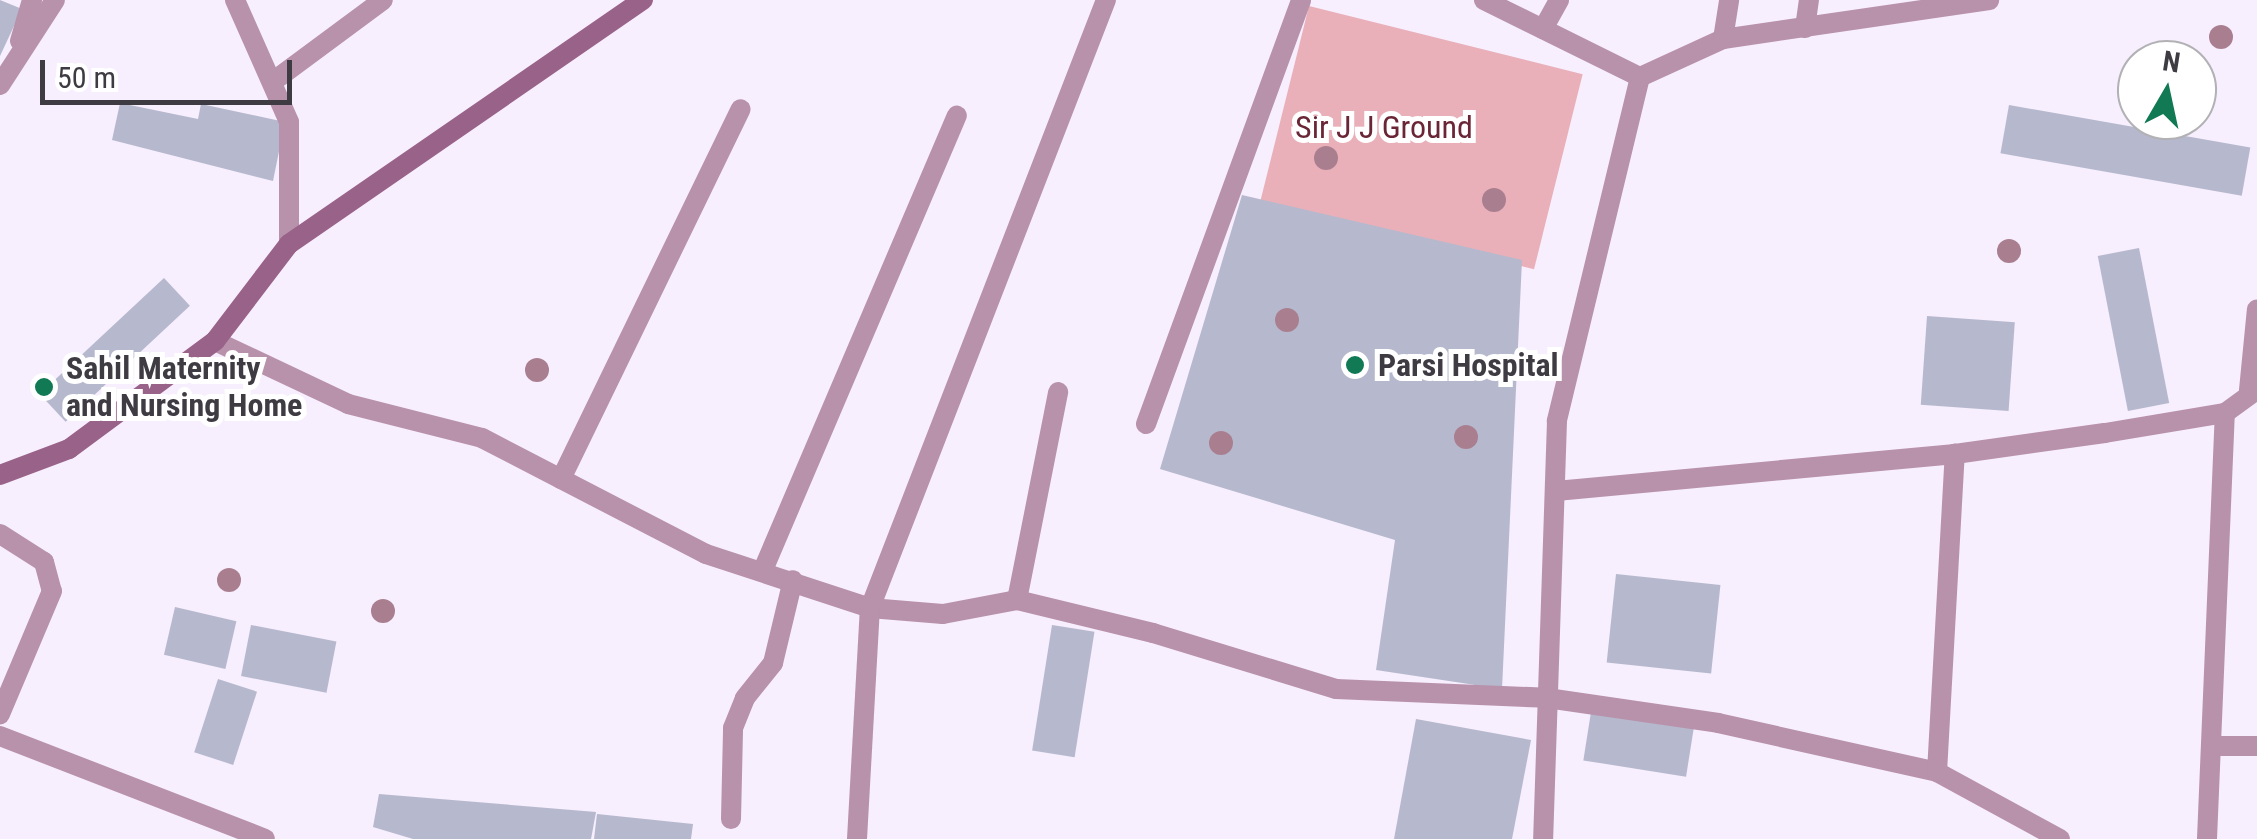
<!DOCTYPE html>
<style>
body{margin:0}
#map{position:relative;width:2257px;height:839px;overflow:hidden;background:#f7eefe;font-family:"Roboto Condensed",sans-serif}
div>[style]{position:absolute}
.green>*{inset:0;background:#e9b0b9;transform-origin:0 0}
.building>*{inset:0;background:#b6b8cd;transform-origin:0 0}
.street>*{height:20px;margin:-10px;padding:0 10px;transform-origin:10px;border-radius:10px;background:#b891ab}
.secondary>*{height:20px;margin:-10px;padding:0 10px;transform-origin:10px;border-radius:10px;background:#996288}
.trees>*{width:24px;height:24px;margin:-12px;border-radius:50%;background:#a97f90}
.dots>*{width:28px;height:28px;translate:-50% -50%;box-sizing:border-box;border:5px solid #fff;border-radius:50%}
span{translate:-50% -50%;white-space:nowrap;text-align:center;line-height:1.15;-webkit-text-stroke:10px #fff;paint-order:stroke}
.park-label{font-size:32px;color:#6a2536}
.poi-label{font-size:32px;color:#3f3b43;font-weight:700}
.left{translate:0 -50%;text-align:left}
.north{position:absolute;left:2117px;top:40px;width:100px;height:100px;box-sizing:border-box;background:#fff;border:2px solid #b2b1b4;border-radius:50%;rotate:9deg;font-size:28px;font-weight:700;line-height:40px;text-align:center;color:#3f3b43}
.north::after{content:'';display:block;margin:auto;width:35px;height:45px;background:#117a54;clip-path:polygon(50% 0,100% 100%,50% 72%,0 100%)}
.scale{position:absolute;left:40px;top:60px;width:252px;height:45px;box-sizing:border-box;border:5px solid #3f3b43;border-top:0;padding-left:12px;font-size:30px;line-height:35px;white-space:nowrap;color:#3f3b43;-webkit-text-stroke:8px #fff;paint-order:stroke}
</style>
<div id="map">
<div class="green">
<i style="left:1309px;top:6px;width:282px;height:201px;rotate:14deg"></i>
</div>
<div class="building">
<i style="clip-path:polygon(0 0,22px 9px,0 56px)"></i>
<i style="clip-path:polygon(120px 103px,198px 119px,201px 104px,285px 122px,273px 181px,112px 140px)"></i>
<i style="left:2009px;top:105px;width:245px;height:49px;rotate:10deg"></i>
<i style="clip-path:polygon(1242px 195px,1522px 260px,1502px 689px,1376px 670px,1395px 540px,1160px 469px)"></i>
<i style="left:2139px;top:248px;width:158px;height:42px;rotate:79deg"></i>
<i style="left:164px;top:278px;width:38px;height:170px;rotate:47deg"></i>
<i style="left:1927px;top:316px;width:88px;height:89px;rotate:4deg"></i>
<i style="left:1616px;top:574px;width:105px;height:89px;rotate:6deg"></i>
<i style="left:175px;top:607px;width:63px;height:49px;rotate:13deg"></i>
<i style="left:251px;top:625px;width:87px;height:52px;rotate:11deg"></i>
<i style="left:1052px;top:625px;width:43px;height:127px;rotate:9deg"></i>
<i style="left:218px;top:679px;width:41px;height:77px;rotate:18deg"></i>
<i style="left:1591px;top:712px;width:104px;height:49px;rotate:9deg"></i>
<i style="clip-path:polygon(1416px 719px,1531px 740px,1512px 839px,1394px 839px)"></i>
<i style="clip-path:polygon(379px 794px,596px 812px,591px 839px,413px 839px,373px 827px)"></i>
<i style="clip-path:polygon(597px 814px,693px 824px,691px 839px,594px 839px)"></i>
</div>
<div class="street">
<i style="left:235px;top:0;width:133px;rotate:66.1deg"></i>
<i style="left:289px;top:122px;width:122px;rotate:90deg"></i>
<i style="left:1484px;top:0;width:174px;rotate:26.3deg"></i>
<i style="left:1640px;top:77px;width:354px;rotate:103.6deg"></i>
<i style="left:1557px;top:421px;width:418px;rotate:91.9deg"></i>
<i style="left:1805px;top:28px;width:28px;rotate:-82deg"></i>
<i style="left:1543px;top:29px;width:33px;rotate:-61deg"></i>
<i style="left:1723px;top:39px;width:39px;rotate:-81deg"></i>
<i style="left:20px;top:41px;width:43px;rotate:-73.7deg"></i>
<i style="left:1640px;top:77px;width:91px;rotate:-24.6deg"></i>
<i style="left:1723px;top:39px;width:269px;rotate:-8.3deg"></i>
<i style="left:275px;top:80px;width:134px;rotate:-36.5deg"></i>
<i style="left:0;top:85px;width:101px;rotate:-57.1deg"></i>
<i style="left:215px;top:341px;width:147px;rotate:25.3deg"></i>
<i style="left:348px;top:404px;width:138px;rotate:14.2deg"></i>
<i style="left:482px;top:438px;width:252px;rotate:27.4deg"></i>
<i style="left:706px;top:554px;width:173px;rotate:18.2deg"></i>
<i style="left:870px;top:608px;width:73px;rotate:4.7deg"></i>
<i style="left:943px;top:614px;width:75px;rotate:-10.7deg"></i>
<i style="left:1017px;top:600px;width:140px;rotate:13.6deg"></i>
<i style="left:1153px;top:633px;width:191px;rotate:17deg"></i>
<i style="left:1336px;top:689px;width:211px;rotate:2.4deg"></i>
<i style="left:1547px;top:698px;width:173px;rotate:8.3deg"></i>
<i style="left:1718px;top:723px;width:224px;rotate:12.6deg"></i>
<i style="left:1937px;top:772px;width:140px;rotate:28.6deg"></i>
<i style="left:2249px;top:390px;width:81px;rotate:-84.4deg"></i>
<i style="left:1146px;top:424px;width:451px;rotate:-69.9deg"></i>
<i style="left:561px;top:479px;width:411px;rotate:-64.1deg"></i>
<i style="left:1556px;top:491px;width:401px;rotate:-5.3deg"></i>
<i style="left:1955px;top:454px;width:151px;rotate:-8deg"></i>
<i style="left:2105px;top:433px;width:122px;rotate:-9.5deg"></i>
<i style="left:2225px;top:413px;width:39px;rotate:-36deg"></i>
<i style="left:0;top:534px;width:52px;rotate:32.5deg"></i>
<i style="left:44px;top:562px;width:30px;rotate:75deg"></i>
<i style="left:52px;top:591px;width:134px;rotate:112.9deg"></i>
<i style="left:763px;top:570px;width:494px;rotate:-66.9deg"></i>
<i style="left:1017px;top:600px;width:212px;rotate:-78.8deg"></i>
<i style="left:0;top:736px;width:284px;rotate:21.2deg"></i>
<i style="left:2211px;top:746px;width:46px"></i>
<i style="left:1937px;top:772px;width:319px;rotate:-86.8deg"></i>
<i style="left:731px;top:819px;width:91px;rotate:-88.7deg"></i>
<i style="left:733px;top:728px;width:32px;rotate:-68deg"></i>
<i style="left:745px;top:698px;width:45px;rotate:-51.3deg"></i>
<i style="left:773px;top:663px;width:85px;rotate:-76.5deg"></i>
<i style="left:857px;top:839px;width:231px;rotate:-86.8deg"></i>
<i style="left:870px;top:608px;width:652px;rotate:-68.79deg"></i>
<i style="left:2207px;top:839px;width:426px;rotate:-87.6deg"></i>
</div>
<div class="secondary">
<i style="left:0;top:475px;width:74px;rotate:-20.6deg"></i>
<i style="left:69px;top:449px;width:182px;rotate:-36.5deg"></i>
<i style="left:215px;top:341px;width:122px;rotate:-52.7deg"></i>
<i style="left:289px;top:244px;width:430px;rotate:-34.6deg"></i>
</div>
<div class="trees">
<i style="left:2221px;top:37px"></i>
<i style="left:1326px;top:158px"></i>
<i style="left:1494px;top:200px"></i>
<i style="left:2009px;top:251px"></i>
<i style="left:1287px;top:320px"></i>
<i style="left:537px;top:370px"></i>
<i style="left:1466px;top:437px"></i>
<i style="left:1221px;top:443px"></i>
<i style="left:229px;top:580px"></i>
<i style="left:383px;top:611px"></i>
</div>
<div class="dots">
<i style="left:1355px;top:365px;background:#117a54"></i>
<i style="left:44px;top:387px;background:#117a54"></i>
</div>
<div class="park-label">
<span style="left:1384px;top:127px">Sir J J Ground</span>
</div>
<div class="poi-label">
<span class="left" style="left:1378px;top:365px">Parsi Hospital</span>
<span class="left" style="left:66px;top:387px">Sahil Maternity<br>and Nursing Home</span>
</div>
<div class="north">N</div>
<div class="scale">50 m</div>
</div>
